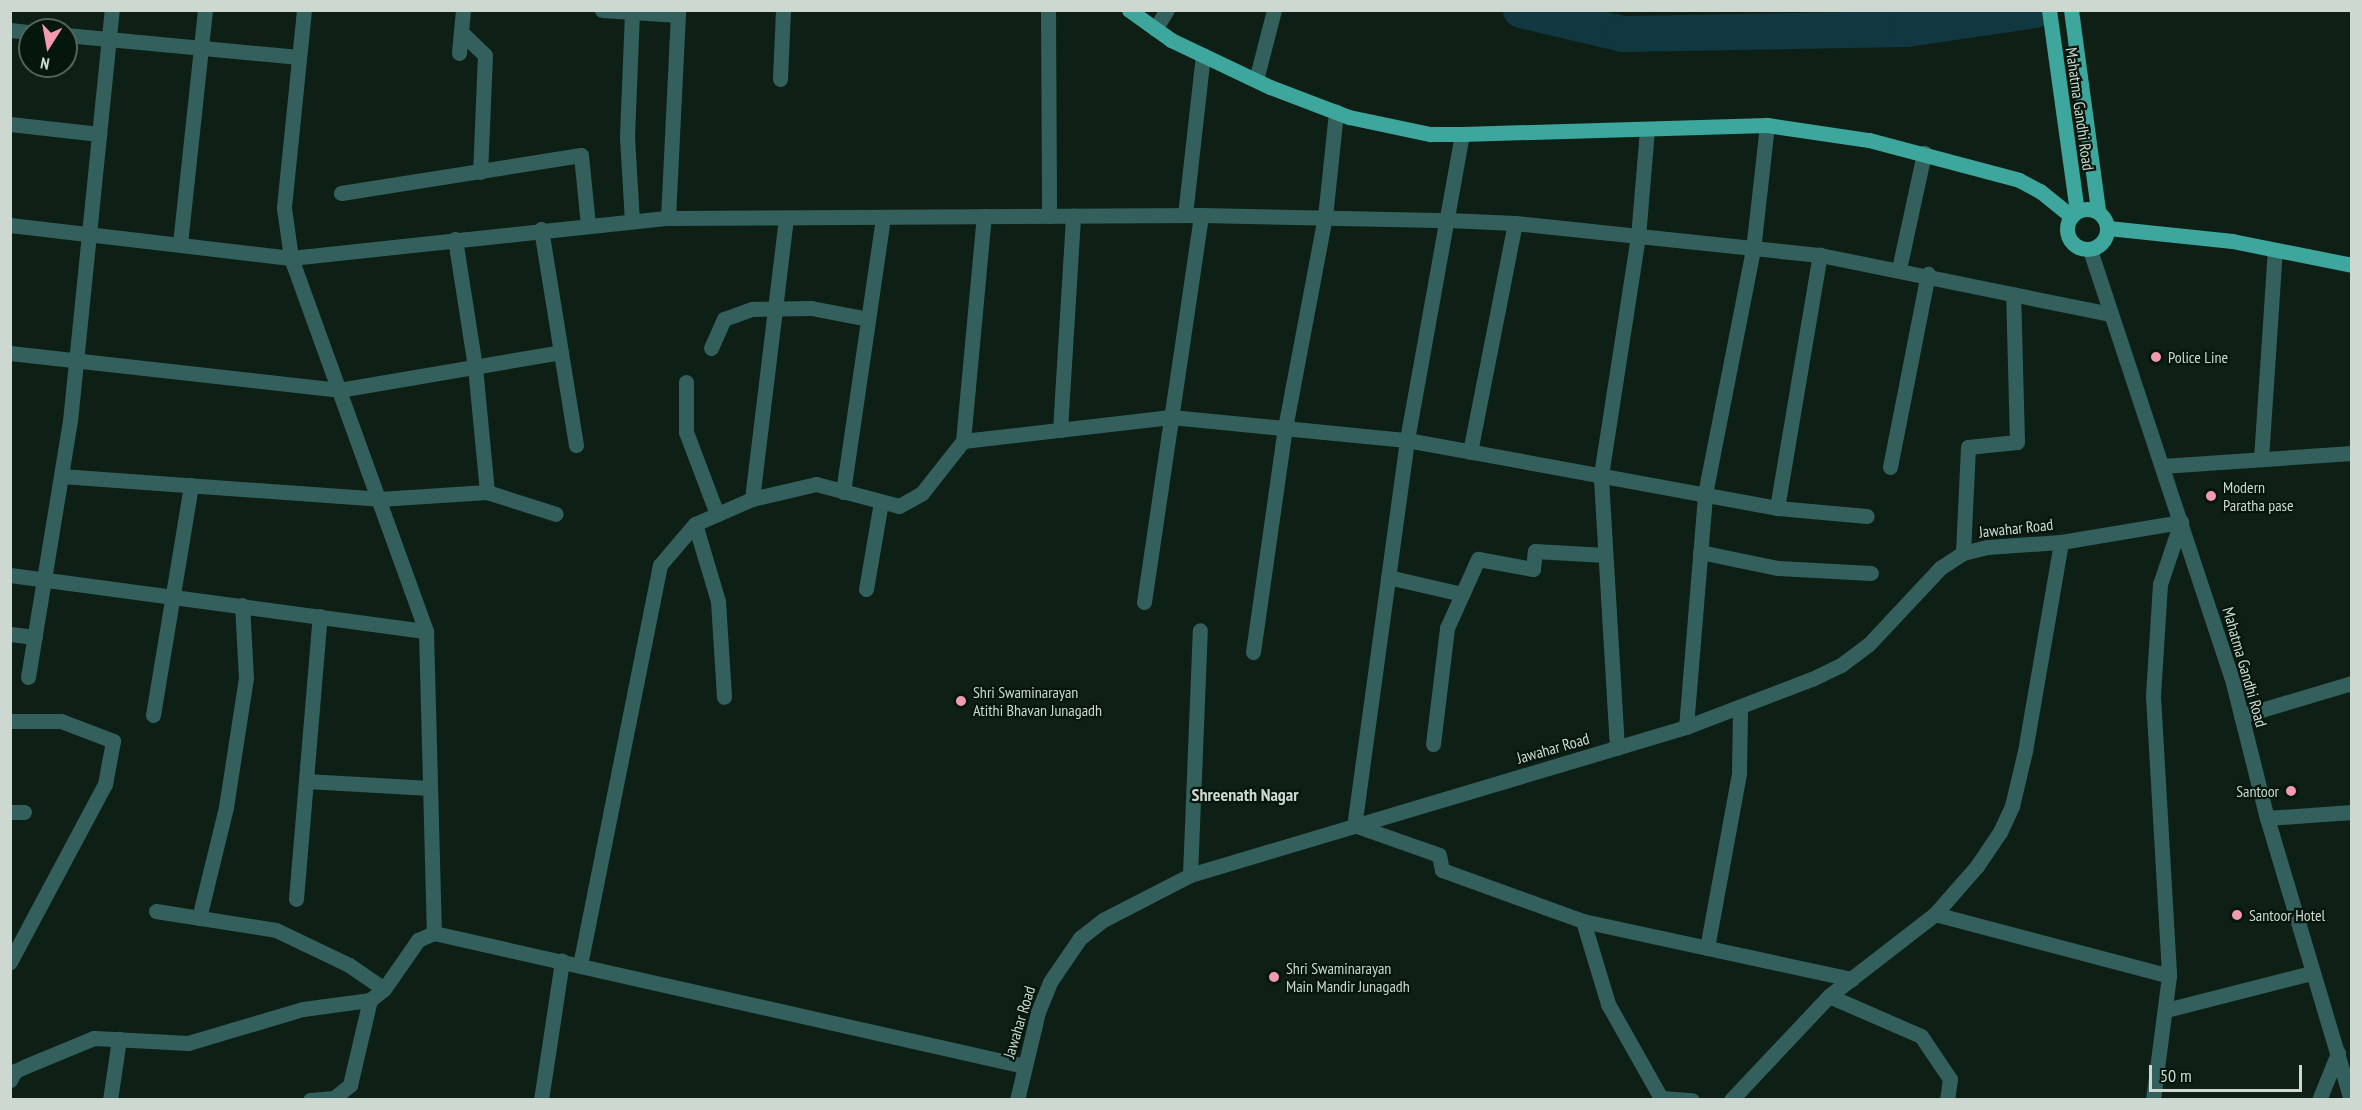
<!DOCTYPE html>
<style>
body{margin:0}
#map{position:relative;width:2362px;height:1110px;overflow:hidden;background:#0e2015;font-family:"PT Sans Narrow",sans-serif}
div>[style]{position:absolute}
.river>*{height:36px;margin:-18px;padding:0 18px;transform-origin:18px;border-radius:18px;background:#113740}
.minor>*{height:15px;margin:-7.5px;padding:0 7.5px;transform-origin:7.5px;border-radius:7.5px;background:#33605c}
.major>*{height:15px;margin:-7.5px;padding:0 7.5px;transform-origin:7.5px;border-radius:7.5px;background:#3da69d}
.major>.ring{margin:-7.5px;padding:0;box-sizing:content-box;background:none;border:15px solid #3da69d;border-radius:50%}
.dots>*{width:16px;height:16px;translate:-50% -50%;box-sizing:border-box;border:3px solid #05170c;border-radius:50%}
span{translate:-50% -50%;white-space:nowrap;text-align:center;line-height:1.15;-webkit-text-stroke:4.5px #05170c;paint-order:stroke}
.street-label{font-size:16px;color:#cdd8d1}
.poi-label{font-size:16px;color:#cdd8d1}
.left{translate:0 -50%;text-align:left}
.right{translate:-100% -50%;text-align:right}
.neighbourhood-label{font-size:18px;color:#cdd8d1;font-weight:700}
.frame{position:absolute;inset:0;border:12px solid #cdd8d1;pointer-events:none}
.north{position:absolute;left:18px;top:18px;width:60px;height:60px;box-sizing:border-box;background:#05170c;border:2px solid #55645b;border-radius:50%;rotate:191deg;font-size:16px;font-weight:700;line-height:24px;text-align:center;color:#cdd8d1}
.north::after{content:'';display:block;margin:auto;width:21px;height:27px;background:#f29aaf;clip-path:polygon(50% 0,100% 100%,50% 72%,0 100%)}
.scale{position:absolute;left:2149px;top:1065px;width:153px;height:27px;box-sizing:border-box;border:3px solid #cdd8d1;border-top:0;padding-left:8px;font-size:18px;line-height:21px;white-space:nowrap;color:#cdd8d1;-webkit-text-stroke:4px #05170c;paint-order:stroke}
</style>
<div id="map">
<div class="river">
<i style="left:1521px;top:10px;width:105px;rotate:13.2deg"></i>
<i style="left:1623px;top:34px;width:284px;rotate:-1deg"></i>
<i style="left:1907px;top:29px;width:129px;rotate:-8.4deg"></i>
</div>
<div class="minor">
<i style="left:304px;top:10px;width:199px;rotate:95.8deg"></i>
<i style="left:284px;top:208px;width:50px;rotate:82deg"></i>
<i style="left:291px;top:258px;width:397px;rotate:70.1deg"></i>
<i style="left:426px;top:631px;width:302px;rotate:88.5deg"></i>
<i style="left:602px;top:10px;width:76px;rotate:3.8deg"></i>
<i style="left:1048px;top:10px;width:206px;rotate:89.7deg"></i>
<i style="left:632px;top:12px;width:125px;rotate:92.3deg"></i>
<i style="left:627px;top:137px;width:84px;rotate:86.6deg"></i>
<i style="left:1155px;top:29px;width:22px;rotate:-58deg"></i>
<i style="left:10px;top:30px;width:20px;rotate:6deg"></i>
<i style="left:461px;top:32px;width:33px;rotate:44deg"></i>
<i style="left:485px;top:55px;width:117px;rotate:92.4deg"></i>
<i style="left:66px;top:35px;width:234px;rotate:5.4deg"></i>
<i style="left:459px;top:53px;width:43px;rotate:-84.7deg"></i>
<i style="left:780px;top:79px;width:69px;rotate:-87.5deg"></i>
<i style="left:1256px;top:80px;width:72px;rotate:-75.6deg"></i>
<i style="left:10px;top:124px;width:90px;rotate:6.4deg"></i>
<i style="left:1462px;top:134px;width:311px;rotate:100.2deg"></i>
<i style="left:1407px;top:440px;width:389px;rotate:97.8deg"></i>
<i style="left:1354px;top:825px;width:90px;rotate:19.4deg"></i>
<i style="left:1439px;top:855px;width:15px;rotate:79deg"></i>
<i style="left:1442px;top:870px;width:150px;rotate:19.9deg"></i>
<i style="left:1583px;top:921px;width:275px;rotate:12.2deg"></i>
<i style="left:341px;top:193px;width:243px;rotate:-9deg"></i>
<i style="left:581px;top:155px;width:70px;rotate:84.3deg"></i>
<i style="left:1185px;top:215px;width:161px;rotate:-83.6deg"></i>
<i style="left:668px;top:218px;width:208px;rotate:-87.2deg"></i>
<i style="left:10px;top:225px;width:283px;rotate:6.7deg"></i>
<i style="left:291px;top:258px;width:379px;rotate:-6.1deg"></i>
<i style="left:668px;top:218px;width:533px;rotate:-0.32deg"></i>
<i style="left:1201px;top:215px;width:247px;rotate:1.2deg"></i>
<i style="left:1448px;top:220px;width:67px;rotate:2.6deg"></i>
<i style="left:1515px;top:223px;width:307px;rotate:6deg"></i>
<i style="left:1820px;top:255px;width:297px;rotate:11.5deg"></i>
<i style="left:541px;top:229px;width:219px;rotate:80.8deg"></i>
<i style="left:455px;top:239px;width:130px;rotate:81.1deg"></i>
<i style="left:475px;top:367px;width:126px;rotate:84.5deg"></i>
<i style="left:180px;top:244px;width:235px;rotate:-83.9deg"></i>
<i style="left:2090px;top:250px;width:456px;rotate:71.7deg"></i>
<i style="left:2233px;top:683px;width:139px;rotate:75.9deg"></i>
<i style="left:2267px;top:818px;width:294px;rotate:73.4deg"></i>
<i style="left:1899px;top:269px;width:119px;rotate:-77.8deg"></i>
<i style="left:711px;top:348px;width:32px;rotate:-66deg"></i>
<i style="left:724px;top:319px;width:30px;rotate:-20deg"></i>
<i style="left:752px;top:309px;width:59px;rotate:-1deg"></i>
<i style="left:811px;top:308px;width:58px;rotate:10.9deg"></i>
<i style="left:10px;top:353px;width:331px;rotate:6.4deg"></i>
<i style="left:339px;top:390px;width:225px;rotate:-9.7deg"></i>
<i style="left:686px;top:382px;width:50px;rotate:90deg"></i>
<i style="left:686px;top:432px;width:88px;rotate:69.3deg"></i>
<i style="left:1060px;top:430px;width:215px;rotate:-86.5deg"></i>
<i style="left:963px;top:441px;width:226px;rotate:-84.7deg"></i>
<i style="left:1470px;top:452px;width:233px;rotate:-78.9deg"></i>
<i style="left:2261px;top:459px;width:209px;rotate:-86.2deg"></i>
<i style="left:2162px;top:466px;width:190px;rotate:-3.9deg"></i>
<i style="left:1890px;top:467px;width:197px;rotate:-78.9deg"></i>
<i style="left:61px;top:476px;width:319px;rotate:4.1deg"></i>
<i style="left:379px;top:499px;width:108px;rotate:-3.7deg"></i>
<i style="left:487px;top:492px;width:72px;rotate:17.7deg"></i>
<i style="left:843px;top:492px;width:278px;rotate:-81.7deg"></i>
<i style="left:752px;top:499px;width:283px;rotate:-83.1deg"></i>
<i style="left:1777px;top:508px;width:257px;rotate:-80.4deg"></i>
<i style="left:695px;top:524px;width:80px;rotate:73.4deg"></i>
<i style="left:718px;top:601px;width:96px;rotate:86.4deg"></i>
<i style="left:1700px;top:552px;width:80px;rotate:11.6deg"></i>
<i style="left:1778px;top:568px;width:93px;rotate:3.1deg"></i>
<i style="left:1963px;top:553px;width:106px;rotate:-87.3deg"></i>
<i style="left:1968px;top:447px;width:49px;rotate:-5.8deg"></i>
<i style="left:2017px;top:442px;width:148px;rotate:-91.5deg"></i>
<i style="left:10px;top:575px;width:420px;rotate:7.7deg"></i>
<i style="left:1388px;top:577px;width:76px;rotate:12.9deg"></i>
<i style="left:866px;top:589px;width:88px;rotate:-80.2deg"></i>
<i style="left:1144px;top:602px;width:391px;rotate:-81.6deg"></i>
<i style="left:10px;top:634px;width:25px;rotate:7deg"></i>
<i style="left:1253px;top:652px;width:226px;rotate:-81.9deg"></i>
<i style="left:1285px;top:428px;width:215px;rotate:-79.3deg"></i>
<i style="left:1325px;top:217px;width:106px;rotate:-84deg"></i>
<i style="left:28px;top:677px;width:259px;rotate:-80.7deg"></i>
<i style="left:70px;top:421px;width:413px;rotate:-84.2deg"></i>
<i style="left:153px;top:715px;width:233px;rotate:-80.6deg"></i>
<i style="left:2241px;top:716px;width:116px;rotate:-16.6deg"></i>
<i style="left:10px;top:721px;width:51px"></i>
<i style="left:61px;top:721px;width:56px;rotate:21deg"></i>
<i style="left:113px;top:741px;width:44px;rotate:100.5deg"></i>
<i style="left:105px;top:784px;width:202px;rotate:118.1deg"></i>
<i style="left:1686px;top:727px;width:234px;rotate:-85.3deg"></i>
<i style="left:1705px;top:494px;width:249px;rotate:-78.9deg"></i>
<i style="left:1753px;top:250px;width:126px;rotate:-83.6deg"></i>
<i style="left:1433px;top:744px;width:117px;rotate:-83.1deg"></i>
<i style="left:1447px;top:628px;width:76px;rotate:-65.8deg"></i>
<i style="left:1478px;top:559px;width:56px;rotate:10.3deg"></i>
<i style="left:1533px;top:569px;width:18px;rotate:-84deg"></i>
<i style="left:1535px;top:551px;width:70px;rotate:3.3deg"></i>
<i style="left:1617px;top:748px;width:273px;rotate:-93.4deg"></i>
<i style="left:1601px;top:475px;width:241px;rotate:-81.2deg"></i>
<i style="left:1638px;top:237px;width:107px;rotate:-85.2deg"></i>
<i style="left:306px;top:781px;width:124px;rotate:3.2deg"></i>
<i style="left:10px;top:812px;width:14px"></i>
<i style="left:2267px;top:818px;width:85px;rotate:-4deg"></i>
<i style="left:1190px;top:875px;width:245px;rotate:-87.7deg"></i>
<i style="left:296px;top:899px;width:284px;rotate:-85.2deg"></i>
<i style="left:156px;top:911px;width:121px;rotate:9deg"></i>
<i style="left:276px;top:930px;width:81px;rotate:25.6deg"></i>
<i style="left:349px;top:965px;width:42px;rotate:34.4deg"></i>
<i style="left:1935px;top:914px;width:242px;rotate:14.8deg"></i>
<i style="left:199px;top:918px;width:114px;rotate:-76.3deg"></i>
<i style="left:226px;top:807px;width:131px;rotate:-81.2deg"></i>
<i style="left:246px;top:678px;width:73px;rotate:-93.1deg"></i>
<i style="left:1583px;top:921px;width:87px;rotate:73.2deg"></i>
<i style="left:1608px;top:1004px;width:108px;rotate:60.6deg"></i>
<i style="left:1661px;top:1098px;width:31px;rotate:4deg"></i>
<i style="left:1707px;top:948px;width:178px;rotate:-79.6deg"></i>
<i style="left:1739px;top:773px;width:65px;rotate:-89.1deg"></i>
<i style="left:580px;top:965px;width:408px;rotate:-78.7deg"></i>
<i style="left:660px;top:565px;width:54px;rotate:-49.5deg"></i>
<i style="left:695px;top:524px;width:62px;rotate:-23.7deg"></i>
<i style="left:752px;top:499px;width:66px;rotate:-13.2deg"></i>
<i style="left:816px;top:484px;width:86px;rotate:14.8deg"></i>
<i style="left:899px;top:506px;width:26px;rotate:-29deg"></i>
<i style="left:922px;top:493px;width:66px;rotate:-51.7deg"></i>
<i style="left:963px;top:441px;width:209px;rotate:-6.6deg"></i>
<i style="left:1171px;top:417px;width:237px;rotate:5.6deg"></i>
<i style="left:1407px;top:440px;width:376px;rotate:10.4deg"></i>
<i style="left:1777px;top:508px;width:90px;rotate:5.1deg"></i>
<i style="left:1829px;top:996px;width:100px;rotate:23.5deg"></i>
<i style="left:1921px;top:1036px;width:52px;rotate:56deg"></i>
<i style="left:1950px;top:1079px;width:21px;rotate:98deg"></i>
<i style="left:2166px;top:1010px;width:150px;rotate:-14.3deg"></i>
<i style="left:10px;top:1080px;width:10px;rotate:-61deg"></i>
<i style="left:15px;top:1071px;width:12px;rotate:-24deg"></i>
<i style="left:26px;top:1066px;width:74px;rotate:-22.4deg"></i>
<i style="left:94px;top:1038px;width:94px;rotate:3deg"></i>
<i style="left:188px;top:1043px;width:120px;rotate:-16.5deg"></i>
<i style="left:303px;top:1009px;width:68px;rotate:-7.7deg"></i>
<i style="left:370px;top:1000px;width:18px;rotate:-38deg"></i>
<i style="left:384px;top:989px;width:60px;rotate:-55.2deg"></i>
<i style="left:418px;top:940px;width:17px;rotate:-24deg"></i>
<i style="left:434px;top:933px;width:605px;rotate:12.7deg"></i>
<i style="left:110px;top:1100px;width:62px;rotate:-81.6deg"></i>
<i style="left:310px;top:1100px;width:24px;rotate:-5deg"></i>
<i style="left:334px;top:1098px;width:21px;rotate:-39deg"></i>
<i style="left:350px;top:1085px;width:87px;rotate:-76.8deg"></i>
<i style="left:541px;top:1100px;width:141px;rotate:-81.4deg"></i>
<i style="left:1017px;top:1100px;width:90px;rotate:-76.6deg"></i>
<i style="left:1038px;top:1012px;width:32px;rotate:-68deg"></i>
<i style="left:1050px;top:982px;width:53px;rotate:-55.7deg"></i>
<i style="left:1080px;top:938px;width:29px;rotate:-38deg"></i>
<i style="left:1103px;top:920px;width:98px;rotate:-27.3deg"></i>
<i style="left:1190px;top:875px;width:518px;rotate:-16.61deg"></i>
<i style="left:1686px;top:727px;width:135px;rotate:-20.9deg"></i>
<i style="left:1812px;top:679px;width:32px;rotate:-26deg"></i>
<i style="left:1841px;top:665px;width:35px;rotate:-37deg"></i>
<i style="left:1869px;top:644px;width:104px;rotate:-46.9deg"></i>
<i style="left:1940px;top:568px;width:27px;rotate:-33deg"></i>
<i style="left:1963px;top:553px;width:25px;rotate:-14deg"></i>
<i style="left:1987px;top:547px;width:74px;rotate:-3.9deg"></i>
<i style="left:2061px;top:542px;width:122px;rotate:-9.5deg"></i>
<i style="left:2181px;top:522px;width:65px;rotate:108.7deg"></i>
<i style="left:2160px;top:584px;width:112px;rotate:93.6deg"></i>
<i style="left:2153px;top:696px;width:280px;rotate:86.7deg"></i>
<i style="left:2169px;top:976px;width:125px;rotate:97.4deg"></i>
<i style="left:1731px;top:1100px;width:143px;rotate:-46.7deg"></i>
<i style="left:1829px;top:996px;width:134px;rotate:-37.7deg"></i>
<i style="left:1935px;top:914px;width:64px;rotate:-48.8deg"></i>
<i style="left:1977px;top:866px;width:41px;rotate:-55.9deg"></i>
<i style="left:2000px;top:832px;width:29px;rotate:-65deg"></i>
<i style="left:2012px;top:806px;width:57px;rotate:-76.7deg"></i>
<i style="left:2025px;top:751px;width:212px;rotate:-80.2deg"></i>
<i style="left:2319px;top:1100px;width:51px;rotate:-68deg"></i>
</div>
<div class="major">
<i style="left:1129px;top:10px;width:52px;rotate:35.5deg"></i>
<i style="left:1171px;top:40px;width:110px;rotate:25.4deg"></i>
<i style="left:1270px;top:87px;width:85px;rotate:20.8deg"></i>
<i style="left:1349px;top:117px;width:83px;rotate:11.9deg"></i>
<i style="left:1430px;top:134px;width:32px"></i>
<i style="left:1462px;top:134px;width:305px;rotate:-1.7deg"></i>
<i style="left:1767px;top:125px;width:103px;rotate:8.4deg"></i>
<i style="left:1869px;top:140px;width:155px;rotate:14.9deg"></i>
<i style="left:2019px;top:180px;width:24px;rotate:28deg"></i>
<i style="left:2040px;top:191px;width:40px;rotate:39deg"></i>
<i style="left:2049px;top:10px;width:203px;rotate:82.1deg"></i>
<i style="left:2071px;top:10px;width:203px;rotate:82.3deg"></i>
<i class="ring" style="left:2067px;top:209px;width:25px;height:25px"></i>
<i style="left:2108px;top:228px;width:125px;rotate:6deg"></i>
<i style="left:2232px;top:241px;width:122px;rotate:11.3deg"></i>
</div>
<div class="dots">
<i style="left:2156px;top:357px;background:#f29aaf"></i>
<i style="left:2211px;top:496px;background:#f29aaf"></i>
<i style="left:961px;top:701px;background:#f29aaf"></i>
<i style="left:2291px;top:791px;background:#f29aaf"></i>
<i style="left:2237px;top:915px;background:#f29aaf"></i>
<i style="left:1274px;top:977px;background:#f29aaf"></i>
</div>
<div class="street-label">
<span style="left:2080px;top:109px;rotate:82deg">Mahatma Gandhi Road</span>
<span style="left:2016px;top:528px;rotate:-6deg">Jawahar Road</span>
<span style="left:2245px;top:667px;rotate:74deg">Mahatma Gandhi Road</span>
<span style="left:1553px;top:748px;rotate:-16deg">Jawahar Road</span>
<span style="left:1019px;top:1022px;rotate:-73deg">Jawahar Road</span>
</div>
<div class="poi-label">
<span class="left" style="left:2168px;top:357px">Police Line</span>
<span class="left" style="left:2223px;top:496px">Modern<br>Paratha pase</span>
<span class="left" style="left:973px;top:701px">Shri Swaminarayan<br>Atithi Bhavan Junagadh</span>
<span class="right" style="left:2279px;top:791px">Santoor</span>
<span class="left" style="left:2249px;top:915px">Santoor Hotel</span>
<span class="left" style="left:1286px;top:977px">Shri Swaminarayan<br>Main Mandir Junagadh</span>
</div>
<div class="neighbourhood-label">
<span style="left:1245px;top:795px">Shreenath Nagar</span>
</div>
<div class="frame"></div>
<div class="north">N</div>
<div class="scale">50 m</div>
</div>
